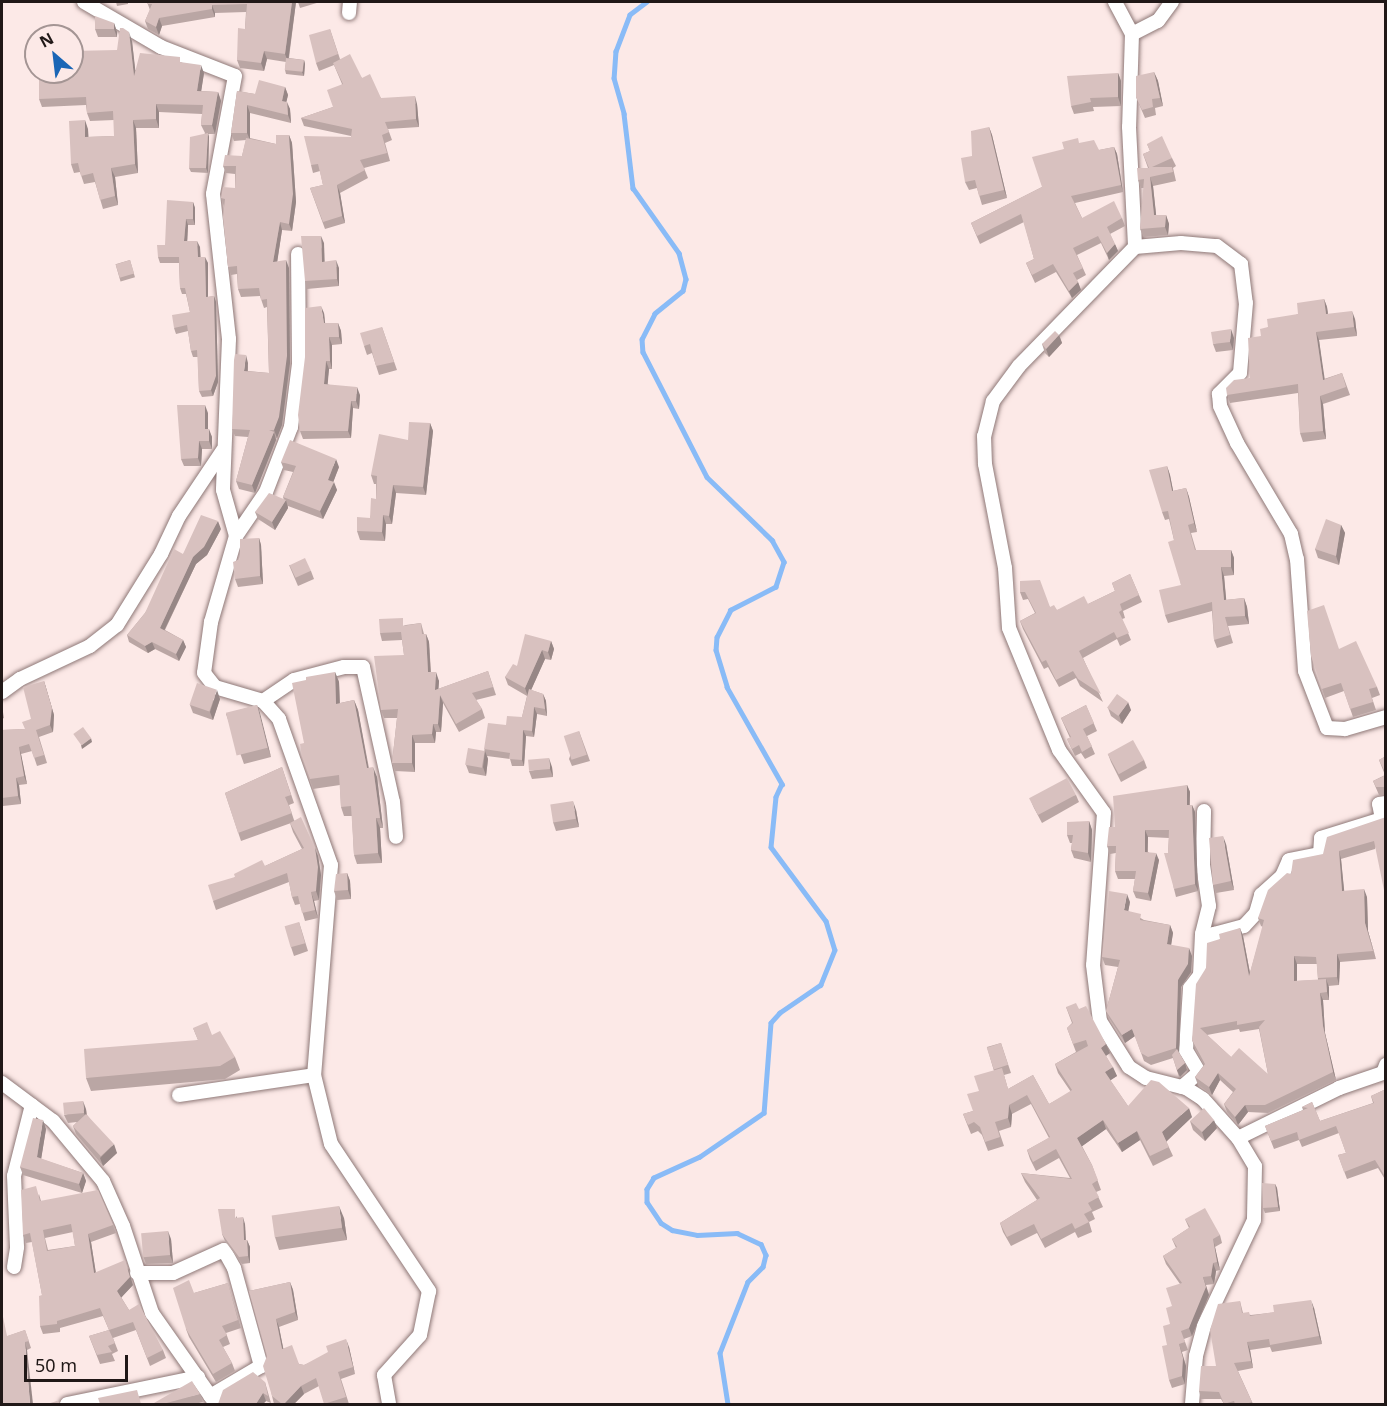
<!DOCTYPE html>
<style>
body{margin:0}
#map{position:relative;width:1387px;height:1406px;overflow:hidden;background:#fce9e7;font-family:"Noto Sans",sans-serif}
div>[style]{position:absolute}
.stream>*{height:4.5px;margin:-2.25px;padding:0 2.25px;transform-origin:2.25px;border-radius:2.25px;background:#89bbf7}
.roads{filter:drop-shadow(0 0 2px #8e7877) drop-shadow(0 0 2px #8e7877)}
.minor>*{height:14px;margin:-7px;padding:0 7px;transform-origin:7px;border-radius:7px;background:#fff}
.wall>*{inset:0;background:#baa6a4;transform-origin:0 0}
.shaded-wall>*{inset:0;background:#978786}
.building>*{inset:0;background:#d8c1bf;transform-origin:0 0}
span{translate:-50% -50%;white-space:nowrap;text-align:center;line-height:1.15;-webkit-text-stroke:4.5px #fce9e7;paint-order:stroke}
.frame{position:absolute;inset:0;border:3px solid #201817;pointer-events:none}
.north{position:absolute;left:24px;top:24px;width:60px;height:60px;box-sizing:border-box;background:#fce9e7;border:2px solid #a49594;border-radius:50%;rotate:332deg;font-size:16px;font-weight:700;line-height:24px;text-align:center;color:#201817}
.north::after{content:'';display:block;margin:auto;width:21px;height:27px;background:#1a66b6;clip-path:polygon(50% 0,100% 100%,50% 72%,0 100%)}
.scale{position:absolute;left:24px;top:1355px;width:104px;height:27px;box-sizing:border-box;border:3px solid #201817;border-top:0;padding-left:8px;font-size:18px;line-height:21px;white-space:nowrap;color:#201817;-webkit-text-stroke:4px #fce9e7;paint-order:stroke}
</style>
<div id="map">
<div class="stream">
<i style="left:647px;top:2px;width:21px;rotate:143deg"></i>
<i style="left:630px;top:15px;width:39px;rotate:111deg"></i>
<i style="left:616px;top:51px;width:27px;rotate:94deg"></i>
<i style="left:614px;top:78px;width:37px;rotate:74deg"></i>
<i style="left:624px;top:114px;width:75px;rotate:83.1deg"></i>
<i style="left:633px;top:188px;width:80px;rotate:54.7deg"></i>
<i style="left:679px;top:253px;width:27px;rotate:75deg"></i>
<i style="left:686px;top:279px;width:12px;rotate:104deg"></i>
<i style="left:683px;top:291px;width:36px;rotate:141deg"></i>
<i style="left:655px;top:314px;width:28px;rotate:117deg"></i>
<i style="left:642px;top:339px;width:13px;rotate:86deg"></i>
<i style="left:643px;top:352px;width:140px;rotate:62.9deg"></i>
<i style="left:707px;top:477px;width:91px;rotate:44.1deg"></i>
<i style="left:772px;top:540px;width:25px;rotate:61deg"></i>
<i style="left:784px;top:562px;width:26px;rotate:108deg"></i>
<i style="left:776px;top:587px;width:51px;rotate:152.9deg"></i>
<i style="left:731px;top:610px;width:30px;rotate:117deg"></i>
<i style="left:717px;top:637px;width:13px;rotate:94deg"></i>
<i style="left:716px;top:650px;width:39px;rotate:73deg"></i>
<i style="left:727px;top:687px;width:112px;rotate:60.4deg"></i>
<i style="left:782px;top:784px;width:14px;rotate:115deg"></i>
<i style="left:776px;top:797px;width:50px;rotate:95.7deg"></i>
<i style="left:771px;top:847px;width:92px;rotate:53.4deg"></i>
<i style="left:826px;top:921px;width:30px;rotate:73deg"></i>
<i style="left:835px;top:950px;width:38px;rotate:112deg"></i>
<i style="left:821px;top:985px;width:50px;rotate:145.7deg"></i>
<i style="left:780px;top:1013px;width:13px;rotate:132deg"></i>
<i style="left:771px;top:1023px;width:90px;rotate:94.4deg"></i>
<i style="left:764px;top:1113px;width:78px;rotate:145.5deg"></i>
<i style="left:700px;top:1157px;width:51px;rotate:155.5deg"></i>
<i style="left:654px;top:1178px;width:13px;rotate:122deg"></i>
<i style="left:647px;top:1189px;width:13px;rotate:90deg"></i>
<i style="left:647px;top:1202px;width:25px;rotate:56deg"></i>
<i style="left:661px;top:1223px;width:13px;rotate:32deg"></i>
<i style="left:672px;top:1230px;width:25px;rotate:11deg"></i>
<i style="left:697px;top:1235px;width:40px;rotate:-2.9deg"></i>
<i style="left:737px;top:1233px;width:26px;rotate:25deg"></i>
<i style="left:761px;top:1244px;width:12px;rotate:66deg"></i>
<i style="left:766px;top:1255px;width:12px;rotate:104deg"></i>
<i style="left:763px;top:1267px;width:21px;rotate:135deg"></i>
<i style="left:748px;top:1282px;width:76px;rotate:111.5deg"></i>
<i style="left:720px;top:1353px;width:52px;rotate:81.1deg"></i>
</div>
<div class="roads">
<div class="minor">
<i style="left:84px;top:2px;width:89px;rotate:30.3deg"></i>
<i style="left:161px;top:47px;width:79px;rotate:21.4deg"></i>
<i style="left:235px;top:76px;width:120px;rotate:100.6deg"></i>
<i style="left:213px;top:194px;width:146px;rotate:83.7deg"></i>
<i style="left:229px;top:339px;width:151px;rotate:92.3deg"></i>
<i style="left:223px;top:490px;width:48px;rotate:74.2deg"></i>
<i style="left:236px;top:536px;width:90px;rotate:106.2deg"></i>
<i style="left:211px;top:622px;width:51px;rotate:97.8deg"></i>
<i style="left:204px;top:673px;width:18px;rotate:52deg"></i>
<i style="left:215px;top:687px;width:50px;rotate:16.3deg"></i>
<i style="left:263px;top:701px;width:24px;rotate:48deg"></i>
<i style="left:279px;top:719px;width:155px;rotate:70.4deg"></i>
<i style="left:331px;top:865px;width:211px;rotate:94.6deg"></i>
<i style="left:314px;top:1075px;width:71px;rotate:76.2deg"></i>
<i style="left:331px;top:1144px;width:177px;rotate:56.3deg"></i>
<i style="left:429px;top:1291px;width:45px;rotate:101.6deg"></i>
<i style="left:420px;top:1335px;width:54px;rotate:132deg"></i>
<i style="left:384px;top:1375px;width:29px;rotate:80deg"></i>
<i style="left:1115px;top:2px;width:36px;rotate:62deg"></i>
<i style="left:1132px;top:34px;width:93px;rotate:91.8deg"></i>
<i style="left:1129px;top:127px;width:120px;rotate:87.1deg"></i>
<i style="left:1135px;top:247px;width:166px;rotate:134.3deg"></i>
<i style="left:1019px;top:366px;width:44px;rotate:126.6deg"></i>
<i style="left:993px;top:401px;width:36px;rotate:104deg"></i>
<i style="left:984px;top:436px;width:28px;rotate:88deg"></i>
<i style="left:985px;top:464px;width:106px;rotate:79.1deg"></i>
<i style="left:1005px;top:568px;width:60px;rotate:86.2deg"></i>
<i style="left:1009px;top:628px;width:132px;rotate:67.7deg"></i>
<i style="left:1059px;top:750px;width:77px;rotate:54.5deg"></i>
<i style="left:1104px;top:813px;width:152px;rotate:94.1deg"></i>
<i style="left:1093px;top:965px;width:56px;rotate:82.9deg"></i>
<i style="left:1100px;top:1021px;width:54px;rotate:57.8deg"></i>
<i style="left:1129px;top:1067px;width:20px;rotate:33deg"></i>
<i style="left:1146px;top:1078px;width:41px;rotate:14deg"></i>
<i style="left:1186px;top:1088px;width:20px;rotate:33deg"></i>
<i style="left:1203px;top:1099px;width:52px;rotate:48.1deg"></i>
<i style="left:1238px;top:1138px;width:33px;rotate:59deg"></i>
<i style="left:1255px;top:1166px;width:54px;rotate:91.1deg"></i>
<i style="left:1254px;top:1220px;width:117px;rotate:115.3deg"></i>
<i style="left:1204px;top:1326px;width:31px;rotate:105deg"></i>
<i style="left:1196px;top:1356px;width:48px;rotate:94.8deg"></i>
<i style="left:349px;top:13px;width:11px;rotate:-85deg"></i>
<i style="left:1132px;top:34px;width:29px;rotate:-27deg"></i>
<i style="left:1158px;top:21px;width:24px;rotate:-54deg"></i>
<i style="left:1135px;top:247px;width:46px;rotate:-5deg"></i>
<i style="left:1181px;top:243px;width:36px;rotate:5deg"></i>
<i style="left:1217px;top:246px;width:30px;rotate:37deg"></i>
<i style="left:1241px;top:264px;width:39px;rotate:83deg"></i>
<i style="left:1246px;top:303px;width:70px;rotate:94.9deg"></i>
<i style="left:1240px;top:373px;width:30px;rotate:135deg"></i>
<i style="left:1219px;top:394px;width:12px;rotate:85deg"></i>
<i style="left:1220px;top:406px;width:41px;rotate:65.3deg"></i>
<i style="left:1237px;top:443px;width:106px;rotate:59.3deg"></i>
<i style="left:1291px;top:534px;width:26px;rotate:77deg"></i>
<i style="left:1297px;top:559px;width:112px;rotate:85.9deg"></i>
<i style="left:1305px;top:671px;width:61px;rotate:68.9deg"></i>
<i style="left:1327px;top:728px;width:18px;rotate:3deg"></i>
<i style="left:1345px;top:729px;width:43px;rotate:-16.3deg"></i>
<i style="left:236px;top:536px;width:53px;rotate:-55.7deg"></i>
<i style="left:266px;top:492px;width:70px;rotate:-69deg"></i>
<i style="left:291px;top:427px;width:64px;rotate:-82.8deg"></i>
<i style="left:299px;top:364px;width:110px;rotate:-90.5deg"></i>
<i style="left:2px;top:692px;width:22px;rotate:-36deg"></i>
<i style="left:20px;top:679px;width:77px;rotate:-25.2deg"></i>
<i style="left:90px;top:646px;width:34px;rotate:-38deg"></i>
<i style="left:117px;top:625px;width:84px;rotate:-58.2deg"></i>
<i style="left:161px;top:554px;width:42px;rotate:-64.7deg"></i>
<i style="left:179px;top:516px;width:79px;rotate:-56.3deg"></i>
<i style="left:263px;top:701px;width:37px;rotate:-34deg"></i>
<i style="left:294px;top:680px;width:52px;rotate:-14.6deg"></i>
<i style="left:344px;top:667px;width:19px"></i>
<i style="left:363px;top:667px;width:138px;rotate:77.5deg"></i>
<i style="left:393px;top:802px;width:35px;rotate:85deg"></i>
<i style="left:1203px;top:945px;width:16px;rotate:-45deg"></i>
<i style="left:1214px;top:934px;width:31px;rotate:-15deg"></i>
<i style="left:1244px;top:926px;width:18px;rotate:-47deg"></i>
<i style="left:1256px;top:913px;width:19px;rotate:-74deg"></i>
<i style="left:1261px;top:895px;width:28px;rotate:-42deg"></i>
<i style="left:1282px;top:876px;width:17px;rotate:-66deg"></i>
<i style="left:1289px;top:860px;width:32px;rotate:-11deg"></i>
<i style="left:1320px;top:854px;width:16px;rotate:-86deg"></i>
<i style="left:1321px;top:838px;width:64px;rotate:-17.3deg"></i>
<i style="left:1382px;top:819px;width:15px;rotate:-101deg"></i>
<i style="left:1379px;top:804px;width:7px;rotate:-8deg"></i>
<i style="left:2px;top:1083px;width:64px;rotate:36.7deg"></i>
<i style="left:53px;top:1121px;width:78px;rotate:50.2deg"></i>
<i style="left:103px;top:1181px;width:49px;rotate:66deg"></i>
<i style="left:123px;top:1226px;width:92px;rotate:71.6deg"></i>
<i style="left:152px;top:1313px;width:111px;rotate:54.9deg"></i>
<i style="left:1182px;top:1087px;width:23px;rotate:-41deg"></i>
<i style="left:1199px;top:1072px;width:26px;rotate:-121deg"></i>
<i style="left:1186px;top:1050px;width:62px;rotate:-86.3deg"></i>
<i style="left:1190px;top:988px;width:16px;rotate:-52deg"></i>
<i style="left:1200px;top:975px;width:41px;rotate:-87.2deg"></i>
<i style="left:1202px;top:934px;width:29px;rotate:-76deg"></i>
<i style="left:1209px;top:906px;width:41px;rotate:-98.3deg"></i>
<i style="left:1203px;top:865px;width:54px;rotate:-88.9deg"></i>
<i style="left:179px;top:1095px;width:136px;rotate:-8.4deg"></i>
<i style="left:1238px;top:1138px;width:113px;rotate:-26.3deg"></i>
<i style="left:1339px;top:1088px;width:46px;rotate:-18.8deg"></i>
<i style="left:1383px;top:1073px;width:9px;rotate:-69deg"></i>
<i style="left:14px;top:1267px;width:20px;rotate:-81deg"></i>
<i style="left:17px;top:1247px;width:71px;rotate:-92.4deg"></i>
<i style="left:14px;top:1176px;width:73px;rotate:-75.8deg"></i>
<i style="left:137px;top:1273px;width:36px"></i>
<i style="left:173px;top:1273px;width:56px;rotate:-24.3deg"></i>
<i style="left:224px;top:1250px;width:21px;rotate:61deg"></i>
<i style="left:234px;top:1268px;width:102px;rotate:74.6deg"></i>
<i style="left:261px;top:1366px;width:59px;rotate:149.5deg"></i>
<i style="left:67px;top:1404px;width:134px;rotate:-11.6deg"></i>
</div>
</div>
<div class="wall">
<i style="clip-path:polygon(116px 2px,128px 2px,128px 4px,117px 6px)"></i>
<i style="clip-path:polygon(147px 2px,296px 2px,289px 58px,304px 60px,305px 64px,304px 76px,286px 74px,285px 70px,286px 62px,267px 59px,264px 71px,240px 68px,237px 60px,245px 29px,246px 12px,215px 13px,215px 17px,162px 26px,159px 35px,148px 29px,145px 21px,150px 10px)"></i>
<i style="clip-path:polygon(298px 2px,320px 2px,300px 8px)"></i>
<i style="clip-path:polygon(114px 23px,117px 32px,117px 37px,98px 37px,95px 29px)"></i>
<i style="clip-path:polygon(330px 29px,340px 59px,362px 78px,381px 98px,417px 104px,419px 127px,388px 129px,392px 140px,385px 143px,390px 161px,364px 168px,368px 178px,340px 193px,345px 223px,325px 229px,310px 188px,323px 185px,320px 171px,313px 173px,311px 165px,351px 137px,351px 136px,304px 126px,301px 118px,333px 107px,342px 84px,334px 65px,319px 71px,316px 63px)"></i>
<i style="clip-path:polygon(132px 41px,135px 70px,182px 63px,204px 73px,201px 91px,218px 92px,221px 101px,215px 134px,208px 134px,209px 137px,208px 173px,191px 172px,189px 168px,205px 133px,201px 125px,202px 114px,159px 112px,159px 128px,136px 128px,138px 173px,115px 177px,118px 205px,103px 209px,95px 182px,84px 184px,80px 172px,74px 173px,71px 164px,88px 129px,88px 137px,114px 136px,114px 120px,90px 121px,87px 113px,86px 105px,42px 107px,39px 99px)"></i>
<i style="clip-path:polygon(1154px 72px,1158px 81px,1163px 106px,1155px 108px,1156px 115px,1145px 118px,1136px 97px)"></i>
<i style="clip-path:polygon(1118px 73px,1121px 81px,1121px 106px,1093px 107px,1094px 111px,1074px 114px,1071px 106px)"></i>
<i style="clip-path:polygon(285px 87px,288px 95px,286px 102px,290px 109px,291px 123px,250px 113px,250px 138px,276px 144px,289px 135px,292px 143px,296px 202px,292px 231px,282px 230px,277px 262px,289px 268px,290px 363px,282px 425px,277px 438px,276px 438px,276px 440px,255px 493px,239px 489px,236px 481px,248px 437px,235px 436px,232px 429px,248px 363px,248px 371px,269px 373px,267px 307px,264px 308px,260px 296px,241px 297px,238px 289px,237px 274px,231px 275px,228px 267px,224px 206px,221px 198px,235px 188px,235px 174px,226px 173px,223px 166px,242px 156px,246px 140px,234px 141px,231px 133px,237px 91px,255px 94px)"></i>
<i style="clip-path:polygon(989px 127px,992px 135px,1007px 198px,982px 205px,977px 188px,969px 190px,965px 182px,972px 156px)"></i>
<i style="clip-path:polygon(1080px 143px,1099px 150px,1114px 147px,1117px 154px,1123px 192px,1075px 203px,1082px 218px,1122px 218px,1125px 226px,1110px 234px,1118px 251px,1109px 260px,1101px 243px,1077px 255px,1086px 275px,1077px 280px,1081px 290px,1072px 298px,1056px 272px,1035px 283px,1026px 263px,1034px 259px,1024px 222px,980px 244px,971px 223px,1042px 187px,1064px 149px)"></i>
<i style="clip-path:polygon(1147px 144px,1172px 158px,1176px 166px,1173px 168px,1176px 181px,1153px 186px,1156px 215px,1166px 215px,1169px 224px,1168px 235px,1144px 237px,1140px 229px,1144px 188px,1141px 188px,1138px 180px,1148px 168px,1143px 154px,1150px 151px)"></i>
<i style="clip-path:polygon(193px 202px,195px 208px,195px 225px,188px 225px,187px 241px,200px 247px,200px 257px,208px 263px,208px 297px,214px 296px,216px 302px,218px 382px,213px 396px,202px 397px,199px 391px,198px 357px,193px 357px,191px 351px,188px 331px,176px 334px,174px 328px,190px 312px,186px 294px,182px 294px,180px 288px,179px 263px,160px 263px,158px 257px,165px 245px)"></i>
<i style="clip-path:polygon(324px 243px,324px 262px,339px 268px,339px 286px,307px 289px,305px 281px)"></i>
<i style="left:130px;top:260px;width:18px;height:15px;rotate:74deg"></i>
<i style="clip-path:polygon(1324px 299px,1327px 307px,1328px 314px,1355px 319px,1357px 336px,1319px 340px,1324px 379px,1342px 373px,1350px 395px,1323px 404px,1326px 439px,1303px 442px,1300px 433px,1298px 393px,1230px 403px,1227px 395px,1250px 378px,1261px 336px,1268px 327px,1298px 314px)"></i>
<i style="clip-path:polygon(324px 313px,325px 323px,338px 323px,341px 331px,342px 344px,332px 345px,332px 369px,329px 369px,327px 384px,360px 395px,359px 409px,353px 408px,351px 438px,303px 439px,300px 431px)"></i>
<i style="clip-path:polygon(382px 327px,397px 370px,379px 375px,372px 353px,367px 355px,364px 346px)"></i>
<i style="clip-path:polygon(1059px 335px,1062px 343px,1049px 357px,1045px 353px,1042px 344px)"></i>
<i style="clip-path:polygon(1234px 338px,1233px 350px,1216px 352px,1213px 344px)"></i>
<i style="clip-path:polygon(208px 413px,208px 429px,212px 437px,212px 449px,202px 449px,201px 466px,184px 466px,181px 459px)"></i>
<i style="clip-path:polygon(430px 423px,433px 431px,426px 495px,396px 493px,392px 524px,386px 524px,385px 541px,360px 540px,357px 531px,370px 518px,376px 499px,376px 484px,374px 484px,371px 475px,408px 440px)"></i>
<i style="clip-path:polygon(281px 462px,339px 467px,333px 482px,337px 490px,323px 519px,288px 506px,288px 508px,275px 530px,258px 519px,255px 512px,284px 500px,283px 497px,293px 472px,284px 470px)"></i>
<i style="clip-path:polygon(1167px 466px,1170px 475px,1173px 491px,1186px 488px,1189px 497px,1197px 532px,1191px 533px,1196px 550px,1231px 550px,1234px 558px,1234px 575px,1224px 576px,1226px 600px,1244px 598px,1247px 607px,1249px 624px,1228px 626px,1233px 643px,1217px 648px,1214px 640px,1212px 611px,1168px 623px,1165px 615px,1181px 585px,1174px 540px,1169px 519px,1165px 520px,1162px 512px)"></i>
<i style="clip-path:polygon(1341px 525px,1345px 533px,1339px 565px,1318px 558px,1315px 549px)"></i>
<i style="clip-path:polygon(221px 529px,207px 555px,196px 564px,165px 630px,183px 640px,186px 647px,179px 661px,155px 649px,148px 653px,129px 642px,127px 635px,145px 613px,183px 554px)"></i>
<i style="clip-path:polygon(259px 538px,261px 545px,263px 584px,238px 587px,235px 579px,240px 559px)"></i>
<i style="clip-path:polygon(289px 565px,311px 571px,314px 579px,298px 586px)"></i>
<i style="clip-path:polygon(1130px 574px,1142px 602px,1123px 611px,1125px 618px,1122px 619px,1131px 640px,1120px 646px,1117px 639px,1083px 658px,1103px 702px,1080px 686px,1076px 678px,1059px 687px,1048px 667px,1044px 669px,1023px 629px,1020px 621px,1035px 613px,1028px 599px,1023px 600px,1020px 592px,1020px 581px,1050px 607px,1057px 610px,1088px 604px,1115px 591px,1112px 583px)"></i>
<i style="clip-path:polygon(421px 623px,424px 634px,426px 634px,429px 642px,431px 672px,439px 681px,438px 689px,488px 671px,496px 695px,476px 700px,482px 709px,485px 718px,459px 732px,443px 703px,441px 732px,436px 732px,435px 743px,415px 743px,415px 772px,395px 771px,392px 763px,397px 718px,384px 718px,381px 710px,404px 655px,402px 640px,382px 641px,380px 633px,406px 625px)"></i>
<i style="clip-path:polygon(551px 641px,554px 649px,551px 660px,545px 659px,531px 690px,543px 694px,546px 701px,547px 716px,537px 714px,534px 737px,526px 736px,524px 766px,512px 766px,510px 759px,487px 756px,488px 759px,486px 776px,469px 773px,466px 765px,485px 750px,484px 749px,506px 725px,522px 717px,527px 696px,508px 685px,505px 677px,517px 666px)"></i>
<i style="clip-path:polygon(1339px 649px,1377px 687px,1380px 695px,1372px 698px,1376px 710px,1353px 717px,1344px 691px,1325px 698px,1322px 689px)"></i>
<i style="clip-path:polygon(335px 672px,339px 682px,340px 703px,354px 700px,358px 710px,369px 768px,377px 777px,383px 828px,380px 828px,382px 863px,357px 864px,354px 855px,352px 816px,344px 816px,341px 807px,340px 785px,313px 789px,302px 757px,304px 743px)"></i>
<i style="clip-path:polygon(44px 681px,54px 715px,53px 732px,39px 737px,47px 763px,37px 766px,32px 751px,21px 754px,27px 784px,19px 785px,21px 804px,3px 806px,2px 801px,2px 730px,25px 729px,31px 719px)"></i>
<i style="clip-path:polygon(220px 699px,213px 720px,193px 713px,190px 705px)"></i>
<i style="clip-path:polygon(257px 705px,271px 757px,244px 764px,226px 714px)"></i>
<i style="clip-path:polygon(1086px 705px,1097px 731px,1087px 736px,1095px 754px,1085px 759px,1081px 753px,1075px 756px,1067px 739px,1070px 738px,1061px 718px)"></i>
<i style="clip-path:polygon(2px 706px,4px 718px,2px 719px)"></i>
<i style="clip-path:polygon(1108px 708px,1131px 710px,1122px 724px,1111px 716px)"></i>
<i style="clip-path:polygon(579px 731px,590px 761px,572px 766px,569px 759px)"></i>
<i style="clip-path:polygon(1108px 754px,1144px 760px,1147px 768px,1121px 782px,1111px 762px)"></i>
<i style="clip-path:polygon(1386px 756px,1386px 795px,1379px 795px,1373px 781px,1385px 775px,1379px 760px)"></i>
<i style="clip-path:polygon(282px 767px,294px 803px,289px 805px,294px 820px,318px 856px,321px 875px,319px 900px,314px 901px,318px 918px,305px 921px,300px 904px,295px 905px,292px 897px,289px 882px,216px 910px,213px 901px,235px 877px,265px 866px,302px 849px,293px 832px,290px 823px,291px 823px,241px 841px,225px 793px)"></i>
<i style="clip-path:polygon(552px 767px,553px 777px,532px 779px,529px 771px)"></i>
<i style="clip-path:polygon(1187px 785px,1190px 792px,1190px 805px,1192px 805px,1195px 812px,1198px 891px,1176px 897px,1174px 889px,1168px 853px,1169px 838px,1148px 837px,1148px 852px,1159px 860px,1151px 901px,1136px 898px,1133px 891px,1135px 879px,1118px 879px,1115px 871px,1116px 853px,1110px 854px,1107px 846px,1115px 827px)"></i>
<i style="clip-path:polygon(1076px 795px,1079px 802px,1042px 823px,1034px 808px,1031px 801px)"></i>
<i style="clip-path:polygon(576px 810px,579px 827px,556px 831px,553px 822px)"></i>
<i style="clip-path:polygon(evenodd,1386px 817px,1375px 849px,1341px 859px,1344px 891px,1367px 897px,1368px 931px,1376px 959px,1340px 962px,1339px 985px,1328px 986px,1329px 1000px,1323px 1000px,1325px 1033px,1336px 1080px,1268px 1113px,1248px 1112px,1238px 1125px,1227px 1112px,1224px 1104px,1233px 1092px,1220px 1080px,1212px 1095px,1198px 1085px,1195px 1077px,1204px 1065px,1195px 1048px,1192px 1040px,1206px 968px,1220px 939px,1240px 928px,1243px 936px,1250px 973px,1263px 927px,1261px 926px,1258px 918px,1291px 874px,1386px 817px,1297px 964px,1317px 964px,1318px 980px,1297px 981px,1297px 964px,1386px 817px,1239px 1029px,1240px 1032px,1259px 1029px,1268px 1074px,1231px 1057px,1207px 1035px,1239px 1029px)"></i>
<i style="clip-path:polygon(1089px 821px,1092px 830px,1091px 862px,1074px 858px,1071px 850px,1072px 843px,1070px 843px,1067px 835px)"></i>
<i style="clip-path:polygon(1226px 844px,1234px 890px,1216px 893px,1213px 885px)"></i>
<i style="clip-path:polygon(347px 873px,350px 881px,351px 899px,337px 900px,334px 891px)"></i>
<i style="clip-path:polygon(1130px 902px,1128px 911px,1144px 920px,1170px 925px,1173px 933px,1171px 945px,1192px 956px,1191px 972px,1181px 987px,1179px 1053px,1185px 1063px,1187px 1070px,1179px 1077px,1173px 1058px,1151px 1065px,1144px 1061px,1135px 1036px,1125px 1043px,1109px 1018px,1106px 1011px,1118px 967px,1105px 965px,1102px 957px)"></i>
<i style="clip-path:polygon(299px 922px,308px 951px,294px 956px,291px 947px)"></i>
<i style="clip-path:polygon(1066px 1007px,1079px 1009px,1110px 1053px,1106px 1056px,1117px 1076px,1110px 1080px,1128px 1106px,1192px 1117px,1166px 1141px,1173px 1156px,1153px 1166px,1140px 1140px,1122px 1152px,1106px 1129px,1082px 1146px,1092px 1165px,1101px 1190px,1096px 1192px,1103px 1207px,1092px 1212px,1095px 1219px,1089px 1222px,1092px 1232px,1078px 1238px,1075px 1232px,1045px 1248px,1037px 1233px,1011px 1246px,1003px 1232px,1000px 1223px,1037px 1200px,1025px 1182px,1021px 1173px,1070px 1178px,1059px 1158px,1036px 1171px,1030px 1159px,1027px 1150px,1049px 1138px,1031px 1104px,1012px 1114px,1011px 1127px,999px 1131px,1004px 1146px,988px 1151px,982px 1135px,978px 1131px,971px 1134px,963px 1114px,973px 1111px,979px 1091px,994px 1071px,987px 1047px,1001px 1043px,1011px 1073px,1004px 1075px,1008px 1089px,1033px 1075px,1049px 1104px,1071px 1092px,1058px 1073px,1055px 1064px,1076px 1052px,1067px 1028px,1072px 1023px)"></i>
<i style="clip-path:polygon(193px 1028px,235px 1057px,240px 1070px,225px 1079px,91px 1091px,86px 1078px,198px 1040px)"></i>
<i style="clip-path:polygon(1386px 1089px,1386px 1181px,1378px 1168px,1347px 1179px,1338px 1155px,1346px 1153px,1339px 1133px,1302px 1147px,1299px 1140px,1274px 1149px,1265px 1126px,1303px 1110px,1302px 1107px,1312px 1102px,1320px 1121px,1373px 1103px,1371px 1096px)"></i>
<i style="clip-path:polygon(86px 1109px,87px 1115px,117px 1153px,103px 1166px,76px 1134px,73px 1126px,77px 1122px,68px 1123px,64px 1115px)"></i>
<i style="clip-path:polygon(1190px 1121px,1217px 1128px,1205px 1141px,1193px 1130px)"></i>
<i style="clip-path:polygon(46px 1129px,41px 1159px,83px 1173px,86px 1181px,82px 1193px,23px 1175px,20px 1167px)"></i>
<i style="clip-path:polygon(1275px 1184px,1277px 1188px,1280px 1211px,1265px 1213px,1263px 1208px)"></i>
<i style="clip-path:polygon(evenodd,39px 1194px,41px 1201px,113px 1225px,116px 1233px,91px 1242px,96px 1273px,133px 1285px,121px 1297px,129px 1310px,163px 1350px,166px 1358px,150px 1366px,136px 1330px,113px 1338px,118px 1351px,112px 1354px,115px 1361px,100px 1364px,89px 1336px,109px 1330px,103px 1316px,60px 1328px,60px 1332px,43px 1334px,40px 1326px,42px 1295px,32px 1242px,26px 1243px,23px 1235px,39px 1194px,73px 1232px,75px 1246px,48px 1250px,45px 1238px,73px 1232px)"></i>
<i style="clip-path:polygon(237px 1216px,237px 1218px,245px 1224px,246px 1240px,247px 1240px,250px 1247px,250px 1263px,242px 1264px,225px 1241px,222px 1234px)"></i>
<i style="clip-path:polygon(344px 1218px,347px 1240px,279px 1250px,275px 1237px)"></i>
<i style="clip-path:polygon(1185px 1219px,1220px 1235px,1222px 1243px,1215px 1247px,1220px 1270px,1216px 1271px,1214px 1284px,1206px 1285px,1209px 1295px,1192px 1336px,1184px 1339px,1188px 1350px,1182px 1352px,1186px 1366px,1185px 1384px,1172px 1388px,1169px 1380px,1167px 1345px,1170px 1324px,1172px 1306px,1180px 1284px,1166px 1264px,1163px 1256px,1176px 1248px,1172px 1239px,1189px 1228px)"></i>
<i style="clip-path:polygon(171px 1239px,173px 1263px,146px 1264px,143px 1256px)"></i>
<i style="clip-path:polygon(290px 1282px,293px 1290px,298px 1320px,279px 1327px,283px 1348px,299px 1364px,304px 1365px,349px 1347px,355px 1374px,341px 1379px,349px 1404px,325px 1404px,319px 1386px,304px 1394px,294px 1404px,274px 1404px,272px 1396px,267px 1356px,249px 1291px)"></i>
<i style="clip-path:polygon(228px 1283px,241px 1328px,226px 1333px,230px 1344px,223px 1347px,232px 1363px,235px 1371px,216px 1382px,189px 1337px,186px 1329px,194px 1293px)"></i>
<i style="clip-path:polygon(1240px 1301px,1243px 1313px,1251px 1315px,1314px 1308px,1322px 1344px,1272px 1352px,1270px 1347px,1250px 1350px,1253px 1368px,1238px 1371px,1253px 1404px,1224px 1404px,1221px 1399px,1201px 1399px,1199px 1391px,1216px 1366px)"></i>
<i style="clip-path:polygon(25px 1330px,31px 1348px,27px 1350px,8px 1336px)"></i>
<i style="clip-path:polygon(265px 1382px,271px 1403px,266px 1401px,263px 1404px,217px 1404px)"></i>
<i style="clip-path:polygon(200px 1394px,203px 1402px,195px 1404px,155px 1404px)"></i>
</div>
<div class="shaded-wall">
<i style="clip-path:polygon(292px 2px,296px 2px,288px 62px,285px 54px)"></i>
<i style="clip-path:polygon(212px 5px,215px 13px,215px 17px,212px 9px)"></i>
<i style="clip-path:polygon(159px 18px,162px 26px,159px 35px,156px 27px)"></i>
<i style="clip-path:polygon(114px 23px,117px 32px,117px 37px,114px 29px)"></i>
<i style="clip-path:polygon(129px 32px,132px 41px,137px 85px,134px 76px)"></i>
<i style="clip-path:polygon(264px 51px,267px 59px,264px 71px,261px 63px)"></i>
<i style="clip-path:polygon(304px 60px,305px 64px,304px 76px,302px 72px)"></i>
<i style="clip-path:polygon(201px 65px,204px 73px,200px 99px,197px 91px)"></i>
<i style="clip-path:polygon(1154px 72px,1158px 81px,1163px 106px,1160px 98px)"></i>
<i style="clip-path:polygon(1118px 73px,1121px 81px,1121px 106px,1118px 97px)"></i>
<i style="clip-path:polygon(285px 87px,288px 95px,285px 108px,282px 101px)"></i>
<i style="clip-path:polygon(218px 92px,221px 101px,215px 134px,212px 125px)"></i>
<i style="clip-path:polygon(415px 96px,417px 104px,419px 127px,416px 119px)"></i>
<i style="clip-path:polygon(287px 102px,290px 109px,291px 123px,288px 115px)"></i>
<i style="clip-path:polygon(156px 104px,159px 112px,159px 128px,156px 119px)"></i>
<i style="clip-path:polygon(247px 105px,250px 113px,250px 140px,247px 133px)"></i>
<i style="clip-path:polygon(85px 120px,88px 129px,89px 146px,85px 137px)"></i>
<i style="clip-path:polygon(133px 120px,136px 128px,138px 173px,135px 164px)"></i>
<i style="clip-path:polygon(989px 127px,992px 135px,1007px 198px,1004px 190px)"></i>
<i style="clip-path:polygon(208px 133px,209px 137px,208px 173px,206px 168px)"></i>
<i style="clip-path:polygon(289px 135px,292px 143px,296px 202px,292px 231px,289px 224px)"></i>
<i style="clip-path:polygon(1114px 147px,1117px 154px,1123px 192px,1121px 185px)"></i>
<i style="clip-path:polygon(111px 168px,115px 177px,118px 205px,115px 196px)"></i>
<i style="clip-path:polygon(1150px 177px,1153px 186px,1157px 223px,1154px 215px)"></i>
<i style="clip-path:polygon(337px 185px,340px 193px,345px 223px,342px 216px)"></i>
<i style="clip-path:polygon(193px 202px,195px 208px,195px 225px,193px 219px)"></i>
<i style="clip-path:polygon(1166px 215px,1169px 224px,1168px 235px,1165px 227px)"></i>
<i style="clip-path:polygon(186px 219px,188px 225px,187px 247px,184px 241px)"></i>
<i style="clip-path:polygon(280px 222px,282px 230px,276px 270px,273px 262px)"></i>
<i style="clip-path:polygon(321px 236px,324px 243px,325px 270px,322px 262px)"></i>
<i style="clip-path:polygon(197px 241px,200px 247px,201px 263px,198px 257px)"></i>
<i style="clip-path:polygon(1115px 244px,1118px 251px,1109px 260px,1107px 253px)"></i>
<i style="clip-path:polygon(205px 257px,208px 263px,208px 303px,206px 297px)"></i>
<i style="clip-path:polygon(286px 260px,289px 268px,290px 363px,282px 425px,277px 438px,274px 430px)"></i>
<i style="clip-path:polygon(336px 260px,339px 268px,339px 286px,337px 279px)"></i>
<i style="clip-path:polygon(1078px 282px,1081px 290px,1072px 298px,1069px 291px)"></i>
<i style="clip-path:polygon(214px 296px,216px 302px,218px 382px,213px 396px,211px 390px)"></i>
<i style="clip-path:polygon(1324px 299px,1327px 307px,1329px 322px,1326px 314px)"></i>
<i style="clip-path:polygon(321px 306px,324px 313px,326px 331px,324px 323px)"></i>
<i style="clip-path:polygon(1352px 311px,1355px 319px,1357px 336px,1354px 327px)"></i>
<i style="clip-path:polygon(338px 323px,341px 331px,342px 344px,339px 337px)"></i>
<i style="clip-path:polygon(1231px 329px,1234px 338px,1233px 350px,1230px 342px)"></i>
<i style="clip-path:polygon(1316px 332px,1319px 340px,1326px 388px,1323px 380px)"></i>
<i style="clip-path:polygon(1059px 335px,1062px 343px,1049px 357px,1046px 349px)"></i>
<i style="clip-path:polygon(329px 337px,332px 345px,332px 369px,330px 361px)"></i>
<i style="clip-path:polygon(246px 355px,248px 363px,247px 379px,244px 371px)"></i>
<i style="clip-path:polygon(326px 361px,329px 369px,327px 392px,324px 384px)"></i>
<i style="clip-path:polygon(357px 387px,360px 395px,359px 409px,356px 401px)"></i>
<i style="clip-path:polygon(1320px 396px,1323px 404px,1326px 439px,1323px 431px)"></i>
<i style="clip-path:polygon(351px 401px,353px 408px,351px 438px,348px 431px)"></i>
<i style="clip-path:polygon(205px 405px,208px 413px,208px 437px,205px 429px)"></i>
<i style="clip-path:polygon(430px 423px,433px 431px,426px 495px,423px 487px)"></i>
<i style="clip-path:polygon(209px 429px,212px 437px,212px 449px,209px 441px)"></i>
<i style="clip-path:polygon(274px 432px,276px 440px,255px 493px,252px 485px)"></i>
<i style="clip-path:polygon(199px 441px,202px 449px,201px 466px,198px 458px)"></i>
<i style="clip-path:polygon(336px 459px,339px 467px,331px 488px,328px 480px)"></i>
<i style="clip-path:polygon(1167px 466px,1170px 475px,1175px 500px,1172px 491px)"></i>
<i style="clip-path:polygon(334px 482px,337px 490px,323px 519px,320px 511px)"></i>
<i style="clip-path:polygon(393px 485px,396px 493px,392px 524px,389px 516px)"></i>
<i style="clip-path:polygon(1186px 488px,1189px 497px,1197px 532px,1194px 523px)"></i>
<i style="clip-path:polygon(286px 500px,288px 508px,275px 530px,272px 522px)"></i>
<i style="clip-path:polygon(383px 515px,386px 524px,385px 541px,382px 532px)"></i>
<i style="clip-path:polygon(218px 521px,221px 529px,207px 555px,196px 564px,162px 635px,160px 628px,193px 557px)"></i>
<i style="clip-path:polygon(1341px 525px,1345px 533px,1339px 565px,1336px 556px)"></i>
<i style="clip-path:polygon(259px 538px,261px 545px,263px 584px,260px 576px)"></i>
<i style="clip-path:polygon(1231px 550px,1234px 558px,1234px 575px,1231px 567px)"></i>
<i style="clip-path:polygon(1221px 567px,1224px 576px,1227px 608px,1224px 600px)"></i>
<i style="clip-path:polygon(1244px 598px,1247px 607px,1249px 624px,1245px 616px)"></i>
<i style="clip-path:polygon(426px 634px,429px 642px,431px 680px,428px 672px)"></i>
<i style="clip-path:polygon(183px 640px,186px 647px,179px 661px,176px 654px)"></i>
<i style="clip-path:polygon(551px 641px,554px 649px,551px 660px,548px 652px)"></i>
<i style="clip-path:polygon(152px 642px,155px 649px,148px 653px,145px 646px)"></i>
<i style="clip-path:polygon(542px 650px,545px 659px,528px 697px,525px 688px)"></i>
<i style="clip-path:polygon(335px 672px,339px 682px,340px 713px,336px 704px)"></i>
<i style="clip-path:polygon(436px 672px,439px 681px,438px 698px,435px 690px)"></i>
<i style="clip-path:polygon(44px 681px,54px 715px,53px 732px,50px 725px)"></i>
<i style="clip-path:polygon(217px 690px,220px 699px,213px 720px,210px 712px)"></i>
<i style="clip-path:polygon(543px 694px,546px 701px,547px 716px,545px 709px)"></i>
<i style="clip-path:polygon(440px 695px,443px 703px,441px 732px,438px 724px)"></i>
<i style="clip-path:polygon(354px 700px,358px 710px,370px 777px,367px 768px)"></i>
<i style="clip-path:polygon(1128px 702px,1131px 710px,1122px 724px,1119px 715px)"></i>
<i style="clip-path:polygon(257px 705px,260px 713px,271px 757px,268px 748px)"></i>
<i style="clip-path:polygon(534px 707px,537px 714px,534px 737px,532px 731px)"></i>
<i style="clip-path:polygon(433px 724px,436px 732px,435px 743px,432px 734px)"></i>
<i style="clip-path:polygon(523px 730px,526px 736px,524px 766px,522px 760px)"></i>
<i style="clip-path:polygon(412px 735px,415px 743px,415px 772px,412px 763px)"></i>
<i style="clip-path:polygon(91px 738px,92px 742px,82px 749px,81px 745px)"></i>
<i style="clip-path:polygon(19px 747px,21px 754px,27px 784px,24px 776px)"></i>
<i style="clip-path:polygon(485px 751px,488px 759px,486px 776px,483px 767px)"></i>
<i style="clip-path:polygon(549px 758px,552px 767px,553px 777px,550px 769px)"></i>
<i style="clip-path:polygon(373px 767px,377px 777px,383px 828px,380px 818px)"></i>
<i style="clip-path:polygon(16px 778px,19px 785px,21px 804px,18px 796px)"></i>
<i style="clip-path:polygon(1187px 785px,1190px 792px,1189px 812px,1187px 805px)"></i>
<i style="clip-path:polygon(573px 801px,576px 810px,579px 827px,576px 819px)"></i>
<i style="clip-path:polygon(1192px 805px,1195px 812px,1198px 891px,1195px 884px)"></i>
<i style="clip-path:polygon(376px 818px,380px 828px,382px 863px,378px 853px)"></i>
<i style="clip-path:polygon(1089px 821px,1092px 830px,1091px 862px,1088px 853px)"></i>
<i style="clip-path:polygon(1145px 830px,1148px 837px,1147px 860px,1145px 852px)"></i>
<i style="clip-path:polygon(1223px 836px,1226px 844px,1234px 890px,1231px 881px)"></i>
<i style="clip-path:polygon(315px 848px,318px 856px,321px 875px,319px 900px,316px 891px)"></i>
<i style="clip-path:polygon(1339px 851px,1341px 859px,1345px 899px,1342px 891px)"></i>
<i style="clip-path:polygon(1156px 853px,1159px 860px,1151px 901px,1148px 893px)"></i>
<i style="clip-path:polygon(347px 873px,350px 881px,351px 899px,348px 890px)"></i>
<i style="clip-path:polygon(1364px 889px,1367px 897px,1368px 931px,1376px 959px,1365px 923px)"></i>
<i style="clip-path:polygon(311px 892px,314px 901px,318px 918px,315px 910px)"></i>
<i style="clip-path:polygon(1127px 894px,1130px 902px,1127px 918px,1124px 910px)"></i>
<i style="clip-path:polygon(1170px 925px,1173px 933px,1170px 952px,1167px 944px)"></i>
<i style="clip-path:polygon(1240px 928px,1243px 936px,1252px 984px,1249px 976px)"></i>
<i style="clip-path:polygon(1189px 948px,1192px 956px,1191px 972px,1181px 987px,1179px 1056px,1176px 1048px,1178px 980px)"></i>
<i style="clip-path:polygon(1337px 954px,1340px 962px,1339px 985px,1337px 977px)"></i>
<i style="clip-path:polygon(1294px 956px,1297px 964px,1297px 989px,1294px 981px)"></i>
<i style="clip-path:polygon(1326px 979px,1329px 987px,1329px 1000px,1327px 992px)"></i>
<i style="clip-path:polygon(1320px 993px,1323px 1000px,1325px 1033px,1336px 1080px,1333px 1072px,1323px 1026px)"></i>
<i style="clip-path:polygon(1132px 1029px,1135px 1036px,1125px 1043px,1122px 1035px)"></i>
<i style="clip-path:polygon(1106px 1044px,1110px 1053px,1104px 1057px,1101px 1048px)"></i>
<i style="clip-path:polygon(1185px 1063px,1187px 1070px,1180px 1077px,1177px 1070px)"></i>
<i style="clip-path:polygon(1113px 1067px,1117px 1076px,1108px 1082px,1105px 1072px)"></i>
<i style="clip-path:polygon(1218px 1073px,1220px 1080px,1212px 1095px,1209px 1087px)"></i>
<i style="clip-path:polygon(83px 1101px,86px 1109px,87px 1121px,84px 1113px)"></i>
<i style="clip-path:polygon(1009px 1105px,1012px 1114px,1011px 1127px,1008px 1118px)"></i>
<i style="clip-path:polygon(1245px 1105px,1248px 1112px,1238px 1125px,1235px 1117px)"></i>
<i style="clip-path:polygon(1189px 1108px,1192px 1117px,1166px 1142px,1162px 1132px)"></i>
<i style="clip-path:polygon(43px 1120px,46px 1129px,40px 1166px,37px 1157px)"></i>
<i style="clip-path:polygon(1103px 1120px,1106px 1129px,1081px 1147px,1077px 1138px)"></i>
<i style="clip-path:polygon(1214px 1120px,1217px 1128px,1205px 1141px,1202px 1132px)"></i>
<i style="clip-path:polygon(1137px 1131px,1140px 1140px,1122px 1152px,1118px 1143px)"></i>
<i style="clip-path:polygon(114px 1144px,117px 1153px,103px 1166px,100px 1158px)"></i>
<i style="clip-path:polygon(83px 1173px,86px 1181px,82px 1193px,79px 1184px)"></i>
<i style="clip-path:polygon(1275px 1184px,1277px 1188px,1280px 1211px,1278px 1207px)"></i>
<i style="clip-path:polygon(339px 1206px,344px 1218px,347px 1240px,342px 1228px)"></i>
<i style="clip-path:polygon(243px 1217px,245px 1224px,246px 1247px,244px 1240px)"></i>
<i style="clip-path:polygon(168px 1231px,171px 1239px,173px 1263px,170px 1255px)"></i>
<i style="clip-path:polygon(88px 1234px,91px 1242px,97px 1281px,94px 1273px)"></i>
<i style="clip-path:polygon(1213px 1239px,1215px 1247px,1220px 1270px,1217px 1262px)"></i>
<i style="clip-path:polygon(247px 1240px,250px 1247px,250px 1263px,248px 1256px)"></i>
<i style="clip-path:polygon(1213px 1263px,1216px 1271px,1214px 1284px,1211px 1276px)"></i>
<i style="clip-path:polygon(128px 1268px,133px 1285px,120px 1299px,117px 1291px)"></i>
<i style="clip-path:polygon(1203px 1277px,1209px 1295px,1192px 1336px,1189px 1328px)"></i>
<i style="clip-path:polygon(290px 1282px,293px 1290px,298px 1320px,295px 1312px)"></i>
<i style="clip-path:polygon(1311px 1300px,1314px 1308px,1322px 1344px,1319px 1336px)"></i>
<i style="clip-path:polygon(276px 1319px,279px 1327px,285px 1357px,282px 1349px)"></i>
<i style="clip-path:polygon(346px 1339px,349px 1347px,355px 1374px,353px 1367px)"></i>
<i style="clip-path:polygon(25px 1342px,27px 1350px,33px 1404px,30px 1404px)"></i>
<i style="clip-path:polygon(1247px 1342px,1250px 1350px,1253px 1368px,1251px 1361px)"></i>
<i style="clip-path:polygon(1179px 1344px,1186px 1366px,1185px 1384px,1182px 1376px)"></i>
<i style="clip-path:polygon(301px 1386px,304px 1394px,294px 1404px,284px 1404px)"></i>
<i style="clip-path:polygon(263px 1393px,266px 1401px,263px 1404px,256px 1404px)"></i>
</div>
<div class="building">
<i style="clip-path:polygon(147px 2px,292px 2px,285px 54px,264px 51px,261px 63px,237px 60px,238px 28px,245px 29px,247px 4px,212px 5px,212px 9px,159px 18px,156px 27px,145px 21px,152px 4px,147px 4px)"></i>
<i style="clip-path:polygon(95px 16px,114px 23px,114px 29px,95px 29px)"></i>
<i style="clip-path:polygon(120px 28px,123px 28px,129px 32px,134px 76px,140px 53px,180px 57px,180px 62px,201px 65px,197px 91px,218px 92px,212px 125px,201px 125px,203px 105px,156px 104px,156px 119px,133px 120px,135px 164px,111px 168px,115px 196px,100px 200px,93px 173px,81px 176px,78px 163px,71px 164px,69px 121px,85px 120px,85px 137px,114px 136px,113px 111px,87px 113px,86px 97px,39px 99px,39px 72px,72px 72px,72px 51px,117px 50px)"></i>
<i style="clip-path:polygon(330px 29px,338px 54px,316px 63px,309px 35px)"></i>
<i style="clip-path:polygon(59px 33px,59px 36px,42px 36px,41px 35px)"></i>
<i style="clip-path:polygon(350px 54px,362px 78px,370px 74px,381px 98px,415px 96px,416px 119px,385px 122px,389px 132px,382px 135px,387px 153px,360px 160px,365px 170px,337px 185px,342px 216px,323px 222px,310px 188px,323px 185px,318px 164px,311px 165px,304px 136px,351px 137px,352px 129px,301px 118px,333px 107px,327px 90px,343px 84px,333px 63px)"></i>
<i style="left:286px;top:58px;width:18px;height:12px;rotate:6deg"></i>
<i style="clip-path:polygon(1154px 72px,1160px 98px,1152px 99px,1153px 107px,1142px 110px,1136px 97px,1136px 76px)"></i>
<i style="clip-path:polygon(1118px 73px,1118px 97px,1090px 98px,1091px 102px,1071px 106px,1067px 76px)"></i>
<i style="clip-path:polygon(259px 80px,285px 87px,282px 101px,287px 102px,288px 115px,247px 105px,247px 133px,231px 133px,237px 91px,255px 94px)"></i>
<i style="clip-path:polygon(989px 127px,1004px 190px,979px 196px,975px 180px,965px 182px,961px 158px,972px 156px,971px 131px)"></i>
<i style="clip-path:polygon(208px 133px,206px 168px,189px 168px,190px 137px)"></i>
<i style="clip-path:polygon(276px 135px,289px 135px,293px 194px,289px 224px,280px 222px,273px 262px,286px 260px,287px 356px,279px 417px,274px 430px,269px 430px,274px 432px,252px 485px,236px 481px,250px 430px,232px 429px,234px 360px,235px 354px,246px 355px,244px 371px,269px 373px,267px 299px,261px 300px,259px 288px,238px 289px,237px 266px,228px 267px,223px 217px,225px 199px,221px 198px,223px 187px,235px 188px,236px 166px,223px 166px,225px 155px,242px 156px,246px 138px,276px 144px)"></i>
<i style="clip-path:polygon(1162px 136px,1172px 158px,1152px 167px,1172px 167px,1173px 172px,1150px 177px,1154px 215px,1166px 215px,1165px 227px,1140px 229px,1144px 179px,1138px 180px,1137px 168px,1149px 168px,1143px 154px,1150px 151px,1147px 144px)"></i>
<i style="clip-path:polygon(1078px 138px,1079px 143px,1094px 140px,1099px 150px,1114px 147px,1121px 185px,1071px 196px,1082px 218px,1114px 201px,1122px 218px,1107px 227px,1115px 244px,1107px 253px,1098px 236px,1073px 248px,1083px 268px,1073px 273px,1078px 282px,1069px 291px,1053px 264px,1032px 275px,1026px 263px,1034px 259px,1021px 214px,977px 236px,971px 223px,1042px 187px,1032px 157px,1064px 149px,1062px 142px)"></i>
<i style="clip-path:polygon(167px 200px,193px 202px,193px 219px,186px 219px,184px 241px,197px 241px,198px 257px,205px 257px,206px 297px,214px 296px,216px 376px,211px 390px,199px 391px,197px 350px,191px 351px,187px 325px,174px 328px,172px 315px,190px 312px,185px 288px,180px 288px,179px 257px,158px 257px,157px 245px,165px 245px)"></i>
<i style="clip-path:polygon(301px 236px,321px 236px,322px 262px,336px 260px,337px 279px,305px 281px)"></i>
<i style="left:130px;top:260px;width:14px;height:15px;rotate:73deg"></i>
<i style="clip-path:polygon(1324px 299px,1326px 314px,1352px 311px,1354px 327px,1316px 332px,1323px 380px,1342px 373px,1346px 387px,1320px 396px,1323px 431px,1300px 433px,1298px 384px,1227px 395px,1226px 388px,1234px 380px,1250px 378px,1248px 338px,1261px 336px,1260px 329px,1268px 327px,1267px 319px,1298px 314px,1297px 303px)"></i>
<i style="clip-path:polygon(321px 306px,324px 323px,338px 323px,339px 337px,329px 337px,330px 361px,326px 361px,324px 384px,357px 387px,356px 401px,351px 401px,348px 431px,300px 431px,298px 415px,305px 357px,305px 308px)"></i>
<i style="clip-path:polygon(382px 327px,394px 362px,376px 366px,370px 344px,364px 346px,360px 333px)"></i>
<i style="clip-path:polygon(1231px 329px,1230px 342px,1213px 344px,1211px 332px)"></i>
<i style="clip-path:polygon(1055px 331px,1059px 335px,1046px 349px,1042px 344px)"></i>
<i style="clip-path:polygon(177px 405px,205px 405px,205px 429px,209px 429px,209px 441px,199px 441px,198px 458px,181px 459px)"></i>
<i style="clip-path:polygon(409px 422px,430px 423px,423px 487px,393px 485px,389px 516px,383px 515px,382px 532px,357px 531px,357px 517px,370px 518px,371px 498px,376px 499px,377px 476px,371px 475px,379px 434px,408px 440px)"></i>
<i style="clip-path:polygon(290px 440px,336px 459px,328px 480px,334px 482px,320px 511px,283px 497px,296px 466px,281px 462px)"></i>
<i style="clip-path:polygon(1167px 466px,1172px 491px,1186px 488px,1194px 523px,1188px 525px,1195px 550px,1231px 550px,1231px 567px,1221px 567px,1224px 600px,1244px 598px,1245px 616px,1225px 617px,1230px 635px,1214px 640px,1212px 602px,1165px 615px,1159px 590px,1181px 585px,1168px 542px,1174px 540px,1168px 511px,1162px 512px,1149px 470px)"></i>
<i style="clip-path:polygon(269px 493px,286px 500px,272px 522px,255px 512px)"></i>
<i style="clip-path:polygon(201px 515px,218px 521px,204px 547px,193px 557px,160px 628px,183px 640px,176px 654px,152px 642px,145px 646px,127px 635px,145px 613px,174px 549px,183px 554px)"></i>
<i style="clip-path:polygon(1326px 519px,1341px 525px,1336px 556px,1315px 549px)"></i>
<i style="clip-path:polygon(259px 538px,260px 576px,235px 579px,233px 562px,240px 559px,240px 539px)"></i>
<i style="left:305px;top:558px;width:14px;height:17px;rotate:65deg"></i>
<i style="clip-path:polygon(1130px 574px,1139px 595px,1120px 604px,1122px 610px,1119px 612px,1129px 633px,1117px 638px,1114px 632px,1079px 651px,1101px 694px,1078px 679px,1073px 671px,1056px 680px,1046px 660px,1042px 662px,1020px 621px,1036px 613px,1025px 592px,1020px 592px,1020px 581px,1040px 580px,1050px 607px,1054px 605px,1057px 610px,1084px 596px,1088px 604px,1115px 591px,1112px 583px)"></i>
<i style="clip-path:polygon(1324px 605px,1339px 649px,1356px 641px,1377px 687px,1369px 689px,1373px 702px,1350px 709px,1341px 683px,1322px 689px,1311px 656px,1307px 611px)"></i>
<i style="clip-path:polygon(403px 618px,403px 626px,421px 623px,422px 634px,426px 634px,428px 672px,436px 672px,435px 690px,488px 671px,493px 687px,472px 693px,482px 709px,456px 724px,440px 695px,438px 724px,433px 724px,432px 734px,412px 735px,412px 763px,392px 763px,398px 709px,381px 710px,374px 656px,404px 655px,401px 632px,380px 633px,379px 619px)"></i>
<i style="clip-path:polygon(525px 634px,551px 641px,548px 652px,542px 650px,525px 688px,505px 677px,513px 664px,517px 666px)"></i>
<i style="clip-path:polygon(335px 672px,336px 704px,354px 700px,367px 768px,373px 767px,380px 818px,376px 818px,378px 853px,354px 855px,351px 806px,341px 807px,339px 775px,310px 779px,302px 757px,300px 744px,304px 743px,292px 683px,306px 680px,306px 677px)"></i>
<i style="clip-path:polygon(44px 681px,52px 708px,50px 725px,36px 730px,44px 755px,34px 758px,29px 744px,19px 747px,24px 776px,16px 778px,18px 796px,2px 798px,2px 730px,25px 729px,22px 722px,31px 719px,23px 687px)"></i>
<i style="left:197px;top:683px;width:21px;height:23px;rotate:19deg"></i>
<i style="clip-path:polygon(529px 689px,543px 694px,545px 709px,534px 707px,532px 731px,523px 730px,522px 760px,509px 759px,510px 753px,484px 749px,488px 723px,506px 725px,507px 716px,522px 717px)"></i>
<i style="left:1117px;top:694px;width:14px;height:17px;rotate:36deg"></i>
<i style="left:257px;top:705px;width:44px;height:32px;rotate:76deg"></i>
<i style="clip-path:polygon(1086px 705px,1094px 723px,1083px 729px,1092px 746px,1082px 752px,1079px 745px,1072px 749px,1067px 739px,1071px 737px,1061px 718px)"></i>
<i style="left:83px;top:727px;width:14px;height:12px;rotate:54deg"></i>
<i style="left:579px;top:731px;width:25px;height:16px;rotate:72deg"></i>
<i style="left:1133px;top:740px;width:23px;height:29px;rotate:61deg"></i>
<i style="left:468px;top:748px;width:17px;height:17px;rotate:10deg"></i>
<i style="clip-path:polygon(1386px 756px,1386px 774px,1379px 760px)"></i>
<i style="left:549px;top:758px;width:11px;height:21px;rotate:85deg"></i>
<i style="clip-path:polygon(282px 767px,291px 795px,285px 797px,292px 813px,238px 833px,225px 793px)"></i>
<i style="clip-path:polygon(1386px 775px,1386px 787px,1376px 787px,1373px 781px)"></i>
<i style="left:1067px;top:778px;width:19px;height:43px;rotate:62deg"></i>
<i style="clip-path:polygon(1187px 785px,1187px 805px,1192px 805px,1195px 884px,1174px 889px,1164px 853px,1168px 853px,1169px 830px,1145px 830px,1145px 852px,1156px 853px,1148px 893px,1133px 891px,1136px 871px,1115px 871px,1116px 846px,1107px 846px,1109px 827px,1115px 827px,1113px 796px)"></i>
<i style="left:573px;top:801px;width:18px;height:23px;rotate:81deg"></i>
<i style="clip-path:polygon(301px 817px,315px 848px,318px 867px,316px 891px,311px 892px,315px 910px,302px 913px,298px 896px,292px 897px,287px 873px,213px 901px,208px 885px,235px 877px,234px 874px,262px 860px,265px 866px,304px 848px,290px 823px)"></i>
<i style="clip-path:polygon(evenodd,1386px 817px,1386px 900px,1374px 841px,1339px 851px,1342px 891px,1364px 889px,1365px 923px,1373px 951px,1337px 954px,1337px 977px,1318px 978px,1316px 957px,1294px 956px,1294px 981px,1326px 979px,1327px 992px,1320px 993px,1323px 1026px,1333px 1072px,1265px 1105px,1245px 1105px,1235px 1117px,1224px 1104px,1236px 1089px,1218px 1073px,1209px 1087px,1195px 1077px,1205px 1064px,1192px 1040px,1196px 984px,1206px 968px,1207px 943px,1220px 939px,1219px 934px,1240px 928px,1249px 976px,1264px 920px,1258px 918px,1268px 890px,1287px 873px,1291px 874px,1293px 860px,1323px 854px,1327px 837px,1386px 817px,1265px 1020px,1259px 1027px,1268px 1074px,1239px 1048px,1231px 1057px,1200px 1028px,1237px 1021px,1237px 1025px,1265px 1020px)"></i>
<i style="clip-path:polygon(1089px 821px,1088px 853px,1071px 850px,1073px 835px,1067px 835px,1067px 822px)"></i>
<i style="clip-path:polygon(1223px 836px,1231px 881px,1213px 885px,1209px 838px)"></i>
<i style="clip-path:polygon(347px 873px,348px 890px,334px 891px,336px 874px)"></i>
<i style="clip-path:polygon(1109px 891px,1127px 894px,1124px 910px,1141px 914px,1140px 920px,1170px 925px,1167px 944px,1189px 948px,1188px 964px,1178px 980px,1176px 1048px,1148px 1057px,1141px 1053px,1132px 1029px,1122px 1035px,1106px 1011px,1120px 960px,1102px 957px)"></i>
<i style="left:299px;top:922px;width:22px;height:15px;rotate:74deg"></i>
<i style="clip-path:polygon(1076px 1003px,1079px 1009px,1086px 1006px,1106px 1044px,1101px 1048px,1113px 1067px,1105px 1072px,1128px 1106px,1151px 1080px,1159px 1082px,1189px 1108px,1162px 1132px,1169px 1147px,1150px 1156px,1137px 1131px,1118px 1143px,1103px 1120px,1077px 1138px,1092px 1165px,1098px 1180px,1092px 1184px,1099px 1197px,1088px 1203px,1092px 1210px,1084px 1214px,1089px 1222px,1075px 1229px,1072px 1223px,1041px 1239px,1034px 1224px,1007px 1237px,1000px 1223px,1040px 1198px,1021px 1173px,1072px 1179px,1056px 1149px,1033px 1162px,1027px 1150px,1050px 1137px,1027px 1095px,1009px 1105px,1008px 1118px,995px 1122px,1000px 1137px,985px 1142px,980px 1127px,974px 1122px,968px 1125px,963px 1114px,973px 1111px,967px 1094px,979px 1091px,974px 1076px,1002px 1068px,1008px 1089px,1033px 1075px,1049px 1104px,1072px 1090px,1055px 1064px,1088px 1046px,1086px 1040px,1073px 1044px,1067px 1028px,1073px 1023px,1066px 1007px)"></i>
<i style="clip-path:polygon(207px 1022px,212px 1035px,220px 1031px,235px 1057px,220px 1066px,86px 1078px,84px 1049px,198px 1040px,193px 1028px)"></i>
<i style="left:1001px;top:1043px;width:23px;height:15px;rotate:72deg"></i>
<i style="clip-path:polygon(1177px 1049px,1185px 1063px,1177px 1070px,1172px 1055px)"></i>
<i style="clip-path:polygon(1386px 1089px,1386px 1178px,1375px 1160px,1344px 1172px,1338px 1155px,1346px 1153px,1336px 1126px,1299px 1140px,1297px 1132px,1271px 1141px,1265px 1126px,1308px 1108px,1302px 1107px,1312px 1102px,1320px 1121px,1374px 1103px,1371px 1096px)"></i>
<i style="left:83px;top:1101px;width:12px;height:20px;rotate:85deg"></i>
<i style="clip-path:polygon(1204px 1108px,1214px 1120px,1202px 1132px,1190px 1121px)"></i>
<i style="left:86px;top:1114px;width:41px;height:18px;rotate:47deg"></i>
<i style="clip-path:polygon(33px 1118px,43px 1120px,37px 1157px,83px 1173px,79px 1184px,20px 1167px)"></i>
<i style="clip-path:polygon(1262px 1183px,1275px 1184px,1278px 1207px,1263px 1208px)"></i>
<i style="clip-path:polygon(evenodd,36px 1186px,40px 1201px,98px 1190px,113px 1225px,88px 1234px,94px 1273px,125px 1260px,130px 1277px,117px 1291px,129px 1310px,139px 1304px,163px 1350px,147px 1358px,133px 1322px,109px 1330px,100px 1308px,57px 1321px,57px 1324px,40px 1326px,39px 1296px,42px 1295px,30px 1233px,23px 1235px,21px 1190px,36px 1186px,71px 1224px,75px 1246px,47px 1251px,43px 1230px,71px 1224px)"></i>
<i style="left:339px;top:1206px;width:22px;height:68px;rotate:82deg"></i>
<i style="clip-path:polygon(1205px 1208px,1220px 1235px,1213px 1239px,1217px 1262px,1213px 1263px,1211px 1276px,1203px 1277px,1206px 1287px,1189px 1328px,1181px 1331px,1185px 1342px,1179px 1344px,1183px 1358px,1182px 1376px,1169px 1380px,1162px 1346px,1167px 1345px,1163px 1326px,1170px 1324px,1166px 1308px,1172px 1306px,1166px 1288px,1182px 1283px,1163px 1256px,1177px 1247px,1172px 1239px,1190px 1227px,1185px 1219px)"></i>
<i style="clip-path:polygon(218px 1209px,235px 1209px,235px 1218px,243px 1217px,244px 1240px,247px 1240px,248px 1256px,239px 1257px,222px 1234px)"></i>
<i style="left:168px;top:1231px;width:24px;height:27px;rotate:85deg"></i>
<i style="clip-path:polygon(189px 1280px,194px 1293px,228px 1283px,238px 1320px,222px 1326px,227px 1335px,219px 1340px,232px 1363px,213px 1374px,186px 1329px,173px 1288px)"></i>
<i style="clip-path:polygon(290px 1282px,295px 1312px,276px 1319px,282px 1349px,292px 1345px,299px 1364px,304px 1365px,328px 1352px,326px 1346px,346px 1339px,353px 1367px,338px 1372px,346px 1397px,324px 1404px,316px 1378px,301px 1386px,284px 1404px,282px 1404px,272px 1396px,263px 1366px,267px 1356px,249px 1291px)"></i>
<i style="clip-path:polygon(1311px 1300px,1319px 1336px,1270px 1345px,1269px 1339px,1247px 1342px,1251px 1361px,1234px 1363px,1252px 1402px,1246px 1404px,1235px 1404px,1234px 1401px,1224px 1404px,1219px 1392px,1199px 1391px,1201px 1366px,1216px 1366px,1210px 1330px,1218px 1304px,1240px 1301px,1242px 1313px,1249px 1312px,1250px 1316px,1274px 1312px,1273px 1305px)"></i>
<i style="clip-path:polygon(2px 1312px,7px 1336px,25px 1330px,29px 1341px,25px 1342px,30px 1404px,2px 1404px)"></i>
<i style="clip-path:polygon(109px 1330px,115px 1343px,108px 1346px,112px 1352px,97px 1355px,89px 1336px)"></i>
<i style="clip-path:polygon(253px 1372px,265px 1382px,268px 1396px,263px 1393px,256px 1404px,217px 1404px,218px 1404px,223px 1390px)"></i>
<i style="clip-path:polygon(192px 1381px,200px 1394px,163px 1404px,155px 1404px,154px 1403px)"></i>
<i style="clip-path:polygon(137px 1390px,141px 1404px,100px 1404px,98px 1398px)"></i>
<i style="clip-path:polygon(57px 1401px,61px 1404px,47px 1404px)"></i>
</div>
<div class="frame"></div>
<div class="north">N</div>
<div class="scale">50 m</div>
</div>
